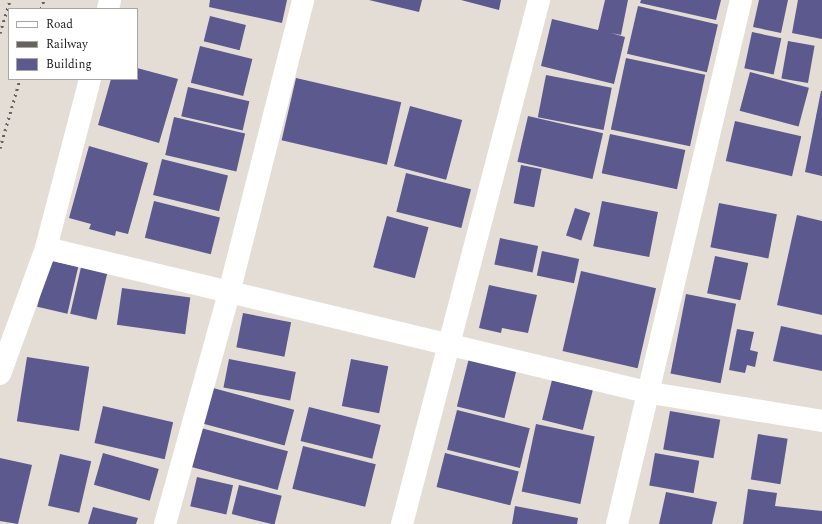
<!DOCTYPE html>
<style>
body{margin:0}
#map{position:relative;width:822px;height:524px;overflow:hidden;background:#e4ddd5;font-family:Spectral,serif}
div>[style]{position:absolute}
.building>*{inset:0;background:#5c598e;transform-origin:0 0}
.street>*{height:22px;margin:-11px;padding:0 11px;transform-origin:11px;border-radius:11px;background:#fff}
.rail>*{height:3px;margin-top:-1.5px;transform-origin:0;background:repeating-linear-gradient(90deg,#66625d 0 2px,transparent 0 6px)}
span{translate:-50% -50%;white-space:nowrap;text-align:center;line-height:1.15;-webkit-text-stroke:4px #fff;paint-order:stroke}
.legend{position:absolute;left:8px;top:8px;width:130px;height:72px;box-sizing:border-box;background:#fff;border:1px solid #a7a6a5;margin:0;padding:5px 7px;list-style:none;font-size:12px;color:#23201d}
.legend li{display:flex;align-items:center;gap:8px;height:20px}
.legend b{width:20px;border:1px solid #a7a6a5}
</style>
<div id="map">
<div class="building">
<i style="clip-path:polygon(210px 0,287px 0,282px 23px,209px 7px)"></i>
<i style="clip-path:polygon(369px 0,422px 0,419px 12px)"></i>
<i style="clip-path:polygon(461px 0,501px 0,499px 10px)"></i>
<i style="clip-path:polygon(605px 0,628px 0,621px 35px,611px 33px,625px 37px,614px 84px,541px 66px,552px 19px,598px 30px)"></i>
<i style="clip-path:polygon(641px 0,721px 0,716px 20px,640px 3px)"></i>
<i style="clip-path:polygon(759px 0,788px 0,781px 33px,753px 27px)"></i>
<i style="clip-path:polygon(798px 0,822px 0,822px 39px,792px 33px)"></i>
<i style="left:638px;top:6px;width:82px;height:49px;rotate:13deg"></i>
<i style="left:210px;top:16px;width:37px;height:26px;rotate:14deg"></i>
<i style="left:752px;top:32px;width:30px;height:37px;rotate:12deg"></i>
<i style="left:788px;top:41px;width:27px;height:38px;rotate:10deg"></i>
<i style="left:200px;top:46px;width:54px;height:38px;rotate:14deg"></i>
<i style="left:626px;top:58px;width:81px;height:73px;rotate:12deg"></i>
<i style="clip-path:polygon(137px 68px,178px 79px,159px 143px,98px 125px,111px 79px,137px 79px)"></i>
<i style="left:750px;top:72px;width:61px;height:40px;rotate:15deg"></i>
<i style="left:546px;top:75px;width:67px;height:43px;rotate:11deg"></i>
<i style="left:296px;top:78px;width:108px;height:64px;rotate:13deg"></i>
<i style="left:188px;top:87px;width:63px;height:30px;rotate:13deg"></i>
<i style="clip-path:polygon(821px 91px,822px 91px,822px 176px,805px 172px)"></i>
<i style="left:410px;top:106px;width:54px;height:62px;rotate:15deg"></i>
<i style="left:528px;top:116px;width:77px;height:47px;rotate:13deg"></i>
<i style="left:174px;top:117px;width:73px;height:39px;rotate:13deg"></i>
<i style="left:735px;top:121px;width:68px;height:41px;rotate:13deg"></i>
<i style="left:610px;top:134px;width:77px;height:40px;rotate:12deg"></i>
<i style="clip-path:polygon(89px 146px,148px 163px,128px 234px,116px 231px,115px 236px,89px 229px,91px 224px,69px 218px)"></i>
<i style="left:162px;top:159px;width:68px;height:37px;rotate:14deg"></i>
<i style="left:521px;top:165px;width:21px;height:39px;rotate:11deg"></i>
<i style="left:406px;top:173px;width:67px;height:40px;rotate:14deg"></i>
<i style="left:154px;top:201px;width:68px;height:38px;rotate:14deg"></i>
<i style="left:602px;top:201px;width:57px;height:46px;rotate:11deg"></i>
<i style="left:719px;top:203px;width:59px;height:45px;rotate:11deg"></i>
<i style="left:575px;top:208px;width:16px;height:29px;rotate:18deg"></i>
<i style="clip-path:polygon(797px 215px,822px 221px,822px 315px,777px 305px)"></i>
<i style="left:387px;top:216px;width:43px;height:53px;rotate:15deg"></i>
<i style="left:500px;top:238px;width:39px;height:27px;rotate:12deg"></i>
<i style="left:542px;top:251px;width:38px;height:25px;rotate:12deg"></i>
<i style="left:715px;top:256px;width:34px;height:38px;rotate:12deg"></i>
<i style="left:48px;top:260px;width:31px;height:48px;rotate:13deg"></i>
<i style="left:81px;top:267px;width:27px;height:48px;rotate:13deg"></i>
<i style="left:581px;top:271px;width:77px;height:82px;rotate:13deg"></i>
<i style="clip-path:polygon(489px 285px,537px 295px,528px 333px,502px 328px,501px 333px,479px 328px)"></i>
<i style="left:122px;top:288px;width:69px;height:37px;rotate:8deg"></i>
<i style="left:686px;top:294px;width:51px;height:81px;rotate:11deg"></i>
<i style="left:243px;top:313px;width:49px;height:35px;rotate:11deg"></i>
<i style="clip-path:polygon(781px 326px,822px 335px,822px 371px,773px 361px)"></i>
<i style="clip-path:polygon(737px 329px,754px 332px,750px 350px,758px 352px,755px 367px,747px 365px,745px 373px,729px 370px)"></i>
<i style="left:27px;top:357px;width:63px;height:65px;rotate:9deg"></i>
<i style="left:469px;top:358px;width:49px;height:50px;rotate:14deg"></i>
<i style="left:229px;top:359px;width:68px;height:29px;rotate:11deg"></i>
<i style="left:351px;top:359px;width:38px;height:48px;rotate:11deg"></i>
<i style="left:552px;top:380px;width:42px;height:41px;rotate:14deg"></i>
<i style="left:213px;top:388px;width:84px;height:37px;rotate:15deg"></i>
<i style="left:103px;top:406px;width:72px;height:38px;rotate:13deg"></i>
<i style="left:309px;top:407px;width:74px;height:35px;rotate:14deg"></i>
<i style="left:457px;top:410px;width:75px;height:41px;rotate:14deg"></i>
<i style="left:670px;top:411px;width:51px;height:39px;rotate:10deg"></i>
<i style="left:536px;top:424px;width:60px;height:69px;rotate:12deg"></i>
<i style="left:201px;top:428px;width:90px;height:40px;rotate:15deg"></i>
<i style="left:758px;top:434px;width:30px;height:46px;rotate:9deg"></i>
<i style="left:303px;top:446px;width:75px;height:44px;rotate:14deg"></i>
<i style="left:103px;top:453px;width:58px;height:33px;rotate:16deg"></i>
<i style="left:445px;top:453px;width:76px;height:35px;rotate:14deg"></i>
<i style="left:655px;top:453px;width:45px;height:33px;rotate:10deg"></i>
<i style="left:60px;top:454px;width:32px;height:53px;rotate:13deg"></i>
<i style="clip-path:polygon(0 458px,32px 465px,18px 524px,0 521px)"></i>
<i style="left:197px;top:477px;width:37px;height:30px;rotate:13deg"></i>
<i style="left:239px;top:485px;width:44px;height:30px;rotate:14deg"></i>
<i style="clip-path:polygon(748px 489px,777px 493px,775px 506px,822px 511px,822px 524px,743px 524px)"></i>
<i style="clip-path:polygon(666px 492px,717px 502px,712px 524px,659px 524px)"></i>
<i style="clip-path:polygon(515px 506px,578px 518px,577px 524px,512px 524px)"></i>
<i style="clip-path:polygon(93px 507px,138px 518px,136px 524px,88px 524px)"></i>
</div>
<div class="street">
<i style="left:108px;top:9px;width:9px;rotate:-77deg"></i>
<i style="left:46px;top:248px;width:622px;rotate:13.48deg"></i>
<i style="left:651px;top:393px;width:173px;rotate:9.3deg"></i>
<i style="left:0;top:374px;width:134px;rotate:-69.9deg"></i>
<i style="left:46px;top:248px;width:175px;rotate:-75.4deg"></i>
<i style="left:165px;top:524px;width:240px;rotate:-74.5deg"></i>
<i style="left:229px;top:293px;width:302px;rotate:-75.8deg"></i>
<i style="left:402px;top:524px;width:542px;rotate:-75.35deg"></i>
<i style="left:617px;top:524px;width:538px;rotate:-76.69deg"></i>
</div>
<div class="rail">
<i style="left:41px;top:9px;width:9px;rotate:-72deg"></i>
<i style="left:0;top:33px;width:34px;rotate:-73deg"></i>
<i style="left:0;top:148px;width:72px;rotate:-73.8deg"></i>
</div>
<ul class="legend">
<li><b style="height:5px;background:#fff"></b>Road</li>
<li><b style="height:5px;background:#66625d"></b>Railway</li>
<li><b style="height:11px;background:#5c598e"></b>Building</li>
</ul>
</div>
